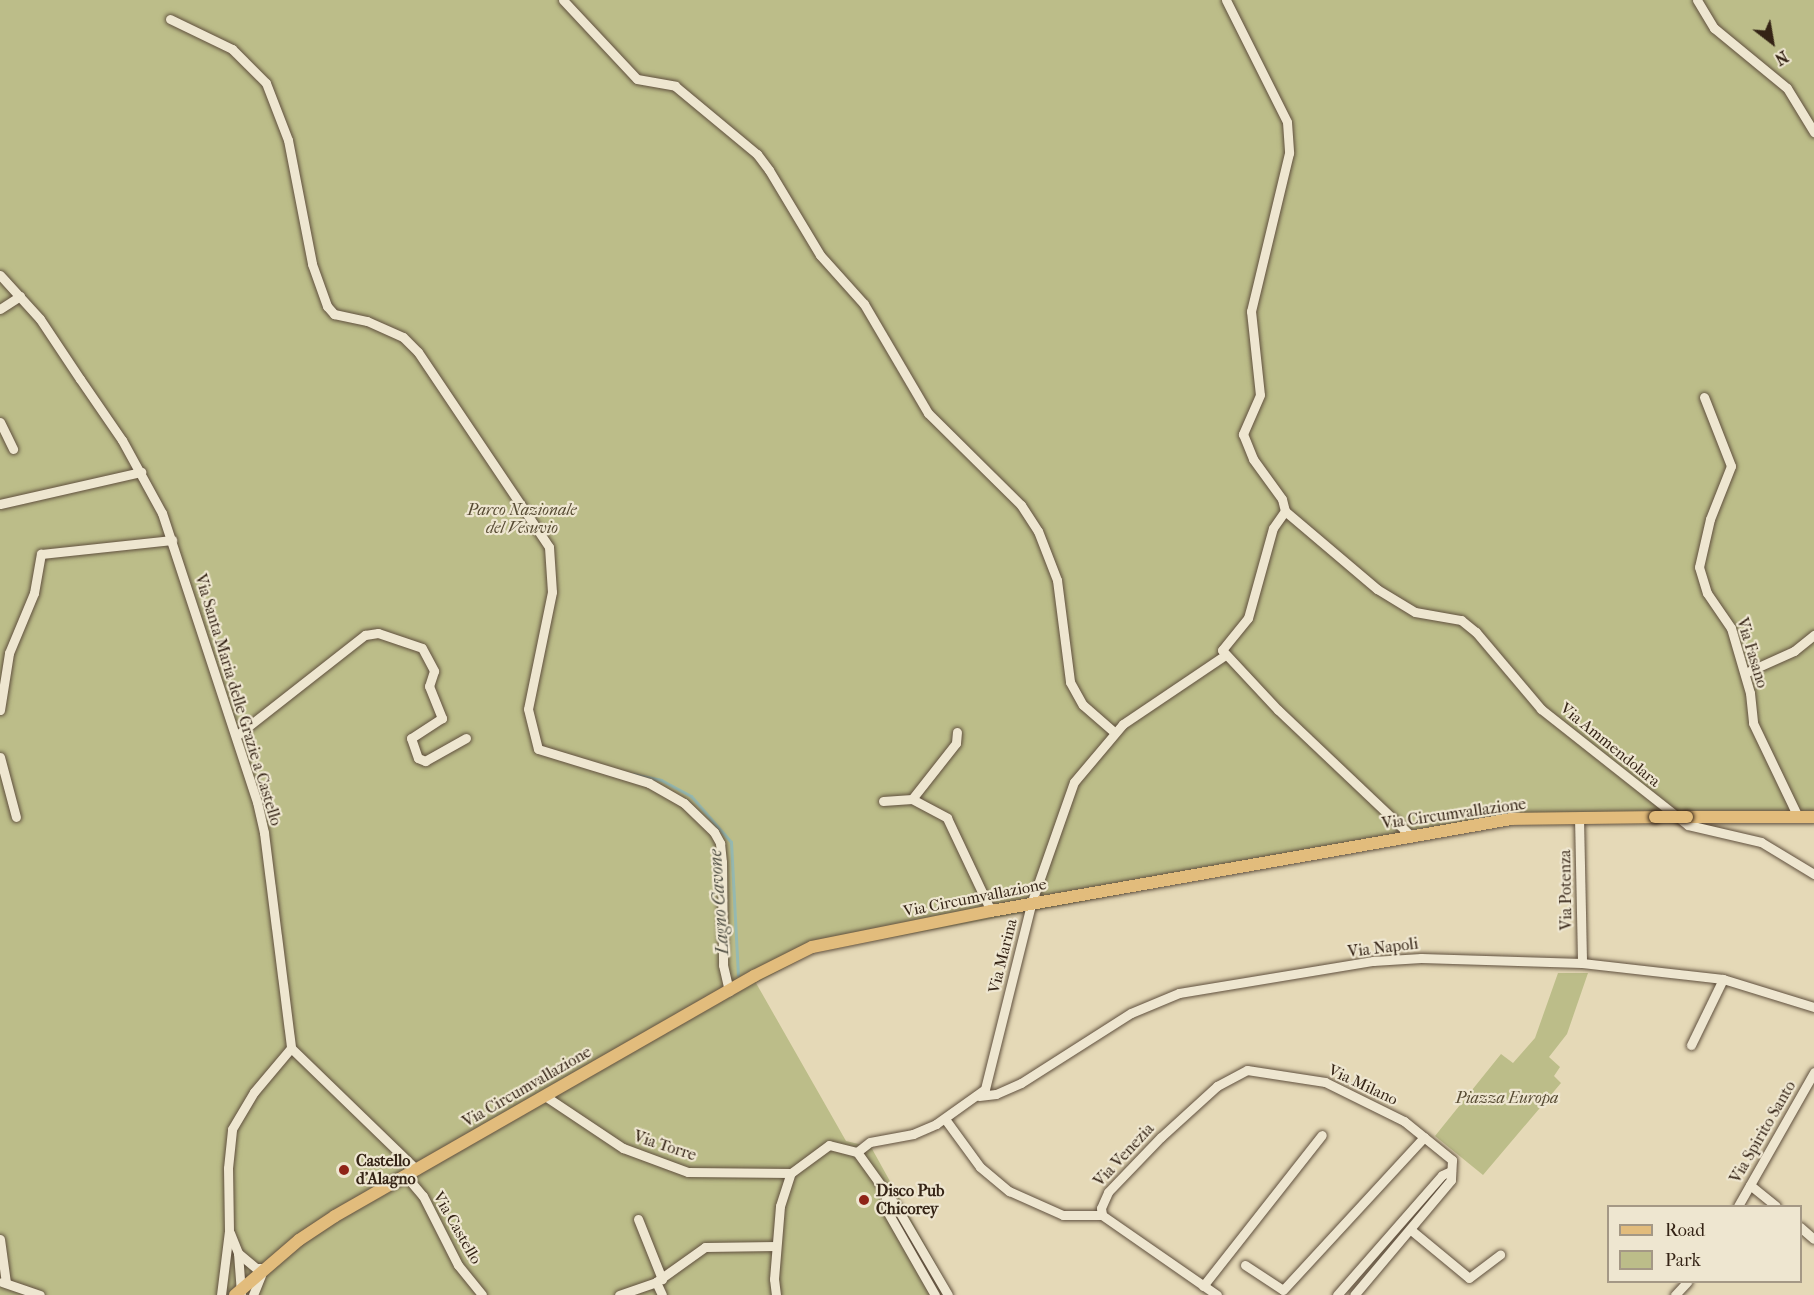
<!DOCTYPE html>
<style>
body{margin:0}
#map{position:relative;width:1814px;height:1295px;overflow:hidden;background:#e5d9b7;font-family:"IM FELL French Canon",serif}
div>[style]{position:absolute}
.green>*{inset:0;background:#bcbd89}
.stream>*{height:3px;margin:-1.5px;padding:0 1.5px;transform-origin:1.5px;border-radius:1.5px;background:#96bab2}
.roads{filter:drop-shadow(0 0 2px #60503e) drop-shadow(0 0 2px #60503e)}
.minor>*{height:9px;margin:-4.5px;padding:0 4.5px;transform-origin:4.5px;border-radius:4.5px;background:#eee6d0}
.major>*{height:12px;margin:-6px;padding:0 6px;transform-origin:6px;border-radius:6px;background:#e2bc7c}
.bridges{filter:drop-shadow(0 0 2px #342315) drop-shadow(0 0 2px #342315)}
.major-bridge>*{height:12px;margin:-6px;padding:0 6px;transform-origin:6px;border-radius:6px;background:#e2bc7c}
.dots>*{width:16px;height:16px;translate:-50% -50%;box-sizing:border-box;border:3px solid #eee6d0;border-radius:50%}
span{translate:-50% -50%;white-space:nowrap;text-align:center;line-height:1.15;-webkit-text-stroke:4.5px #eee6d0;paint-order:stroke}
.park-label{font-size:16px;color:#564a32;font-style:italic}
.street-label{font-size:16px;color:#342315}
.poi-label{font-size:16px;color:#342315;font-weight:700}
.left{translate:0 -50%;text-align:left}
.water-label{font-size:18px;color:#515044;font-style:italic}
.legend{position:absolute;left:1607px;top:1205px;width:195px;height:78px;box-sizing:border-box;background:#eee6d0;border:2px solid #a49885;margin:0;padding:8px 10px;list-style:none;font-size:18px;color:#342315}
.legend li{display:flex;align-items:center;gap:12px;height:30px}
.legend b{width:30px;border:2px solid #a49885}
.north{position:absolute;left:1742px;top:12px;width:60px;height:60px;-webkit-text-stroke:4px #eee6d0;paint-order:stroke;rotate:149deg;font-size:16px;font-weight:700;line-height:24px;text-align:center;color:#342315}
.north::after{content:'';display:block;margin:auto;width:21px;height:27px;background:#342315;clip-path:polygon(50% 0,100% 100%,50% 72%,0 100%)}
</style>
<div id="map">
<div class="green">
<i style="clip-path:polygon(0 0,1814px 0,1814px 823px,1500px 823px,815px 952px,756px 983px,846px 1141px,871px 1147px,953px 1295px,0 1295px)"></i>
<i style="clip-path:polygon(1558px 973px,1588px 973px,1567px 1034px,1549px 1057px,1560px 1067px,1554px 1076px,1561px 1083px,1483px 1175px,1435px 1136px,1501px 1054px,1513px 1063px,1535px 1038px)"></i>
</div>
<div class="stream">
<i style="left:633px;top:774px;width:29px;rotate:12deg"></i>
<i style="left:661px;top:780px;width:34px;rotate:28deg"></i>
<i style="left:691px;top:796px;width:61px;rotate:49deg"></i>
<i style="left:731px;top:842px;width:133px;rotate:87deg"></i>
</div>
<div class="roads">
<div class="minor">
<i style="left:563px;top:0;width:108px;rotate:46.9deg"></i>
<i style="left:637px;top:79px;width:39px;rotate:10deg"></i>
<i style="left:675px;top:86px;width:107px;rotate:39.7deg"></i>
<i style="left:757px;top:154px;width:20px;rotate:53deg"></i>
<i style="left:769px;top:170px;width:99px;rotate:59deg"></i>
<i style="left:820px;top:255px;width:66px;rotate:48.1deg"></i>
<i style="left:864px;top:304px;width:126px;rotate:59.6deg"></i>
<i style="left:928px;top:413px;width:131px;rotate:44.7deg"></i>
<i style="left:1021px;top:505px;width:31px;rotate:57deg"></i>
<i style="left:1038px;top:531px;width:53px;rotate:68.8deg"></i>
<i style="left:1057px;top:580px;width:103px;rotate:82.7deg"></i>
<i style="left:1070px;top:682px;width:26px;rotate:61deg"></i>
<i style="left:1083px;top:705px;width:41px;rotate:41.1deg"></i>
<i style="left:1226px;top:0;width:136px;rotate:63.4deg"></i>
<i style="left:1287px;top:122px;width:31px;rotate:86deg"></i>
<i style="left:1289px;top:153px;width:163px;rotate:103.5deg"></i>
<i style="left:1251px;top:311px;width:84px;rotate:83.9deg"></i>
<i style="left:1260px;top:395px;width:43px;rotate:113.6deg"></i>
<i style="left:1243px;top:434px;width:27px;rotate:68deg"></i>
<i style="left:1253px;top:459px;width:49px;rotate:54.1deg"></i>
<i style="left:1282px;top:499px;width:12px;rotate:76deg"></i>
<i style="left:1697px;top:0;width:33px;rotate:59deg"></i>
<i style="left:1714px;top:28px;width:94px;rotate:39.4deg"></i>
<i style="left:1787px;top:88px;width:52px;rotate:58.5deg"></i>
<i style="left:170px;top:19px;width:69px;rotate:25.8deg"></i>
<i style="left:232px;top:49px;width:48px;rotate:45deg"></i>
<i style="left:266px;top:83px;width:61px;rotate:68.9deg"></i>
<i style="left:288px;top:140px;width:126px;rotate:79deg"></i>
<i style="left:312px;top:264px;width:45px;rotate:70.3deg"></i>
<i style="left:327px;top:306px;width:11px;rotate:49deg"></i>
<i style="left:334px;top:314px;width:34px;rotate:12deg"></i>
<i style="left:367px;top:321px;width:39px;rotate:24deg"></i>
<i style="left:403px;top:337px;width:21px;rotate:45deg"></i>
<i style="left:418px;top:352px;width:235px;rotate:56.1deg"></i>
<i style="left:549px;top:547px;width:45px;rotate:86.2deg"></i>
<i style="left:552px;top:592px;width:119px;rotate:101.6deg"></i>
<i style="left:528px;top:709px;width:41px;rotate:76deg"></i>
<i style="left:538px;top:749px;width:116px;rotate:17deg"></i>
<i style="left:649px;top:783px;width:40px;rotate:29.7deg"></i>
<i style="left:684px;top:803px;width:42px;rotate:44deg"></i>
<i style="left:714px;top:832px;width:13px;rotate:61deg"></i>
<i style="left:720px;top:843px;width:19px;rotate:84deg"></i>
<i style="left:722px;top:862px;width:103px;rotate:89.4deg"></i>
<i style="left:723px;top:965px;width:27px;rotate:77deg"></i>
<i style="left:0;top:275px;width:59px;rotate:47.7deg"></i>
<i style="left:40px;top:319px;width:72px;rotate:56.3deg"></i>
<i style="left:80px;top:379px;width:74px;rotate:55.5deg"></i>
<i style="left:122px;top:440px;width:83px;rotate:61.3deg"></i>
<i style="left:162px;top:513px;width:304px;rotate:71.8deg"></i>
<i style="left:257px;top:802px;width:32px;rotate:77deg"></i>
<i style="left:264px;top:833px;width:217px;rotate:82.8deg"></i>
<i style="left:291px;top:1048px;width:175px;rotate:44.1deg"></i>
<i style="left:0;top:309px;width:24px;rotate:-33deg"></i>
<i style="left:1704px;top:397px;width:74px;rotate:68.6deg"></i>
<i style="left:1731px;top:466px;width:57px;rotate:111.6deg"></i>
<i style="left:1710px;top:519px;width:49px;rotate:102.9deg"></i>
<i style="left:1699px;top:567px;width:27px;rotate:73deg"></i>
<i style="left:1707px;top:593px;width:42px;rotate:55.6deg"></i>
<i style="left:1731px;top:628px;width:68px;rotate:73.7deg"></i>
<i style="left:1750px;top:693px;width:30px;rotate:84deg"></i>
<i style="left:1753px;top:723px;width:104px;rotate:64.4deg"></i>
<i style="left:0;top:422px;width:30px;rotate:64deg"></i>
<i style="left:0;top:504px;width:145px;rotate:-12.8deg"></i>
<i style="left:1745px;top:673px;width:54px;rotate:-24.2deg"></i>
<i style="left:1794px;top:651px;width:26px;rotate:-39deg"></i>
<i style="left:0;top:710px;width:58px;rotate:-81deg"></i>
<i style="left:9px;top:653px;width:65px;rotate:-67.4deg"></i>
<i style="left:34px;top:593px;width:40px;rotate:-80deg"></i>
<i style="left:41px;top:554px;width:132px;rotate:-6.1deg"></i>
<i style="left:236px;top:736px;width:164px;rotate:-38.1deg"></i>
<i style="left:365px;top:635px;width:13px;rotate:-9deg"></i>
<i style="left:378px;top:633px;width:46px;rotate:18.8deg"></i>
<i style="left:422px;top:648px;width:26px;rotate:62deg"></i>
<i style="left:434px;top:671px;width:16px;rotate:108deg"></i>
<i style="left:429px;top:686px;width:35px;rotate:68deg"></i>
<i style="left:442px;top:718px;width:37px;rotate:147deg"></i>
<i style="left:411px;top:738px;width:21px;rotate:71deg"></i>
<i style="left:418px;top:758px;width:8px;rotate:23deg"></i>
<i style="left:425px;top:761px;width:47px;rotate:-29.3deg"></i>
<i style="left:0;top:757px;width:62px;rotate:75.1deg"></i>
<i style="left:912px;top:799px;width:71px;rotate:-51.8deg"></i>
<i style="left:956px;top:743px;width:11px;rotate:-85deg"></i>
<i style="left:883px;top:801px;width:29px;rotate:-4deg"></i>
<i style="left:912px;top:799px;width:40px;rotate:28deg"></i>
<i style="left:947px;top:818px;width:103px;rotate:64.7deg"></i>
<i style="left:1579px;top:817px;width:146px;rotate:88.8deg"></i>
<i style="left:1411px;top:836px;width:183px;rotate:-136.5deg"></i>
<i style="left:1278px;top:710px;width:82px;rotate:-133deg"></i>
<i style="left:1222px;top:650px;width:41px;rotate:-50.9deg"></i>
<i style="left:1248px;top:618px;width:93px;rotate:-74.5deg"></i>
<i style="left:1273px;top:528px;width:21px;rotate:-55deg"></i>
<i style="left:1285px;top:511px;width:121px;rotate:40.3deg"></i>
<i style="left:1377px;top:589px;width:44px;rotate:31.2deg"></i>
<i style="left:1415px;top:612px;width:47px;rotate:9.9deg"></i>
<i style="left:1461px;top:620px;width:19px;rotate:39deg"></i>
<i style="left:1476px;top:632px;width:101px;rotate:49.8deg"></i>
<i style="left:1541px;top:709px;width:187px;rotate:38.3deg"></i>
<i style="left:1688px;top:825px;width:75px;rotate:13.1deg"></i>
<i style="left:1761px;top:842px;width:62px;rotate:31.1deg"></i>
<i style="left:1691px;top:1045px;width:73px;rotate:-64.1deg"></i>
<i style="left:545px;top:1096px;width:94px;rotate:33.7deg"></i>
<i style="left:623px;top:1148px;width:69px;rotate:20.3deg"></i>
<i style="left:688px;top:1172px;width:103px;rotate:0.6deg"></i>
<i style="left:979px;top:1096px;width:17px;rotate:-7deg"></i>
<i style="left:996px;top:1094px;width:27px;rotate:-24deg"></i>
<i style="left:1021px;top:1083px;width:130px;rotate:-32.5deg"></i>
<i style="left:1131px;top:1013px;width:52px;rotate:-22.6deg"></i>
<i style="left:1179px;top:993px;width:197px;rotate:-9.4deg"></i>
<i style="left:1373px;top:961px;width:48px;rotate:-3.6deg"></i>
<i style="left:1421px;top:958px;width:161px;rotate:1.8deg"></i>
<i style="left:1582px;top:963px;width:142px;rotate:6.5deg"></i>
<i style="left:1723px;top:979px;width:95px;rotate:17.1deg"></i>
<i style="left:945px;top:1119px;width:59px;rotate:53.9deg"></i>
<i style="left:980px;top:1167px;width:38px;rotate:40deg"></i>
<i style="left:1009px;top:1191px;width:59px;rotate:24deg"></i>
<i style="left:1063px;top:1215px;width:39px"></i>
<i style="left:857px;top:1152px;width:16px;rotate:-38deg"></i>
<i style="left:870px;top:1142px;width:44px;rotate:-10.5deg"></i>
<i style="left:913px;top:1134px;width:25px;rotate:-23deg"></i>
<i style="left:936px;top:1124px;width:60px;rotate:-35.5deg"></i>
<i style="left:985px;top:1089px;width:191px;rotate:-76deg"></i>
<i style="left:1031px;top:904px;width:129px;rotate:-70.6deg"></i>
<i style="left:1074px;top:782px;width:76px;rotate:-49.8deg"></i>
<i style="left:1123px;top:724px;width:122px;rotate:-34deg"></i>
<i style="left:857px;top:1152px;width:67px;rotate:54.2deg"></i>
<i style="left:896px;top:1206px;width:103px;rotate:59.7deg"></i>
<i style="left:406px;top:1176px;width:26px;rotate:50deg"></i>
<i style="left:423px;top:1196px;width:77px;rotate:63.1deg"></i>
<i style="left:458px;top:1265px;width:38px;rotate:51deg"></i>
<i style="left:1750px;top:1185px;width:33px;rotate:39deg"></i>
<i style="left:886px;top:1198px;width:13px;rotate:86deg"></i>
<i style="left:887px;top:1211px;width:97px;rotate:60.3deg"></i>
<i style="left:1738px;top:1206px;width:154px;rotate:-60.4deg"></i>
<i style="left:638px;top:1219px;width:65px;rotate:68.2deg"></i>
<i style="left:1800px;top:1227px;width:18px;rotate:41deg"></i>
<i style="left:1411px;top:1230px;width:75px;rotate:39.6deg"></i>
<i style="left:1469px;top:1278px;width:39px;rotate:-37deg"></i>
<i style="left:230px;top:1233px;width:22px;rotate:68deg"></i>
<i style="left:238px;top:1253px;width:40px;rotate:85.7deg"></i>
<i style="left:0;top:1239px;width:44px;rotate:82.2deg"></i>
<i style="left:238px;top:1253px;width:23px;rotate:40deg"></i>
<i style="left:256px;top:1268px;width:9px"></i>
<i style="left:1245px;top:1265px;width:45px;rotate:33.3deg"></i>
<i style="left:1283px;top:1290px;width:208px;rotate:-47.3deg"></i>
<i style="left:2px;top:1282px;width:40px;rotate:18.9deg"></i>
<i style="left:656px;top:1282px;width:14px;rotate:65deg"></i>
<i style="left:1203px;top:1286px;width:192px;rotate:-51.8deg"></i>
<i style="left:221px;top:1295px;width:64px;rotate:-82.9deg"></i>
<i style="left:229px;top:1231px;width:63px;rotate:-90.9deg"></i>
<i style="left:228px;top:1168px;width:39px;rotate:-84deg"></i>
<i style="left:232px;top:1129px;width:43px;rotate:-59.3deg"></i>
<i style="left:254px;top:1092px;width:57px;rotate:-49.9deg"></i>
<i style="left:253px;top:1295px;width:22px;rotate:-68deg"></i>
<i style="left:619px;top:1295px;width:39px;rotate:-19deg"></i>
<i style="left:656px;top:1282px;width:60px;rotate:-35.5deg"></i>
<i style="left:705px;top:1247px;width:71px;rotate:-0.8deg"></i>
<i style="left:776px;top:1295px;width:16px;rotate:-97deg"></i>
<i style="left:774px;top:1279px;width:73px;rotate:-85.3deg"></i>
<i style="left:780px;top:1206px;width:35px;rotate:-72deg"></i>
<i style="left:791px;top:1173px;width:47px;rotate:-36.4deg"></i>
<i style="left:829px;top:1145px;width:29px;rotate:14deg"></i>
<i style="left:1217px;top:1295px;width:140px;rotate:-145.2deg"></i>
<i style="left:1102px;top:1215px;width:7px;rotate:-98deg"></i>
<i style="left:1101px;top:1208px;width:17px;rotate:-66deg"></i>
<i style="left:1108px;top:1192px;width:76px;rotate:-46.1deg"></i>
<i style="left:1161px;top:1137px;width:76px;rotate:-42.3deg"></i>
<i style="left:1217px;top:1086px;width:34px;rotate:-28deg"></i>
<i style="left:1247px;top:1070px;width:79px;rotate:8.7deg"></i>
<i style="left:1325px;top:1082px;width:88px;rotate:26.3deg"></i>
<i style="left:1404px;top:1121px;width:62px;rotate:39.1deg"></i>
<i style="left:1452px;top:1160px;width:20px;rotate:93deg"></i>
<i style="left:1451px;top:1180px;width:150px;rotate:130.1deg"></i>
<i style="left:1337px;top:1295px;width:159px;rotate:-48.8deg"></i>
<i style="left:1442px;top:1175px;width:10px;rotate:-24deg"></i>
<i style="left:1675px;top:1295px;width:18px;rotate:-47deg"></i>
</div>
<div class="major">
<i style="left:1687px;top:817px;width:127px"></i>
<i style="left:235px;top:1295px;width:84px;rotate:-40.7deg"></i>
<i style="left:299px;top:1240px;width:43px;rotate:-33.7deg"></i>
<i style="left:335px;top:1216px;width:483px;rotate:-29.8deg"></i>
<i style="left:754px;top:976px;width:65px;rotate:-26.6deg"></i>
<i style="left:812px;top:947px;width:183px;rotate:-11.4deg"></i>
<i style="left:991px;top:911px;width:528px;rotate:-10.03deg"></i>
<i style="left:1511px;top:819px;width:144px;rotate:-0.8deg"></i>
</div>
</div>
<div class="bridges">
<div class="major-bridge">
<i style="left:1655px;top:817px;width:32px"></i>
</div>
</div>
<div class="dots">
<i style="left:344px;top:1170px;background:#8f2418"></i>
<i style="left:864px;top:1200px;background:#8f2418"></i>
</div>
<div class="park-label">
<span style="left:522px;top:519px">Parco Nazionale<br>del Vesuvio</span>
<span style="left:1507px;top:1098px">Piazza Europa</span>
</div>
<div class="street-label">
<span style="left:1752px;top:653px;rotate:73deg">Via Fasano</span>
<span style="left:238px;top:700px;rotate:73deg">Via Santa Maria delle Grazie a Castello</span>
<span style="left:1610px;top:745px;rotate:39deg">Via Ammendolara</span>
<span style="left:1454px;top:814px;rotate:-8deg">Via Circumvallazione</span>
<span style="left:1566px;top:890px;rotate:-91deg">Via Potenza</span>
<span style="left:975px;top:898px;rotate:-11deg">Via Circumvallazione</span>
<span style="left:1383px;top:948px;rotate:-7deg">Via Napoli</span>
<span style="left:1003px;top:956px;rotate:-76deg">Via Marina</span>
<span style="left:1363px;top:1085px;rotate:25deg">Via Milano</span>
<span style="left:527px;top:1087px;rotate:-30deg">Via Circumvallazione</span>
<span style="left:1763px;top:1132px;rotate:-60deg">Via Spirito Santo</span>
<span style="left:665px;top:1146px;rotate:18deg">Via Torre</span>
<span style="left:1124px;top:1155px;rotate:-47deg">Via Venezia</span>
<span style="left:457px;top:1228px;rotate:60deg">Via Castello</span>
</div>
<div class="poi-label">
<span class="left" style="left:356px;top:1170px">Castello<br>d'Alagno</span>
<span class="left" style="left:876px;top:1200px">Disco Pub<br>Chicorey</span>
</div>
<div class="water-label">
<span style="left:720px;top:902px;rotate:-94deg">Lagno Cavone</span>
</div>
<ul class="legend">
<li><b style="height:8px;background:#e2bc7c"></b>Road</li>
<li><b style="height:16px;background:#bcbd89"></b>Park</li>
</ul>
<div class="north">N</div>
</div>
